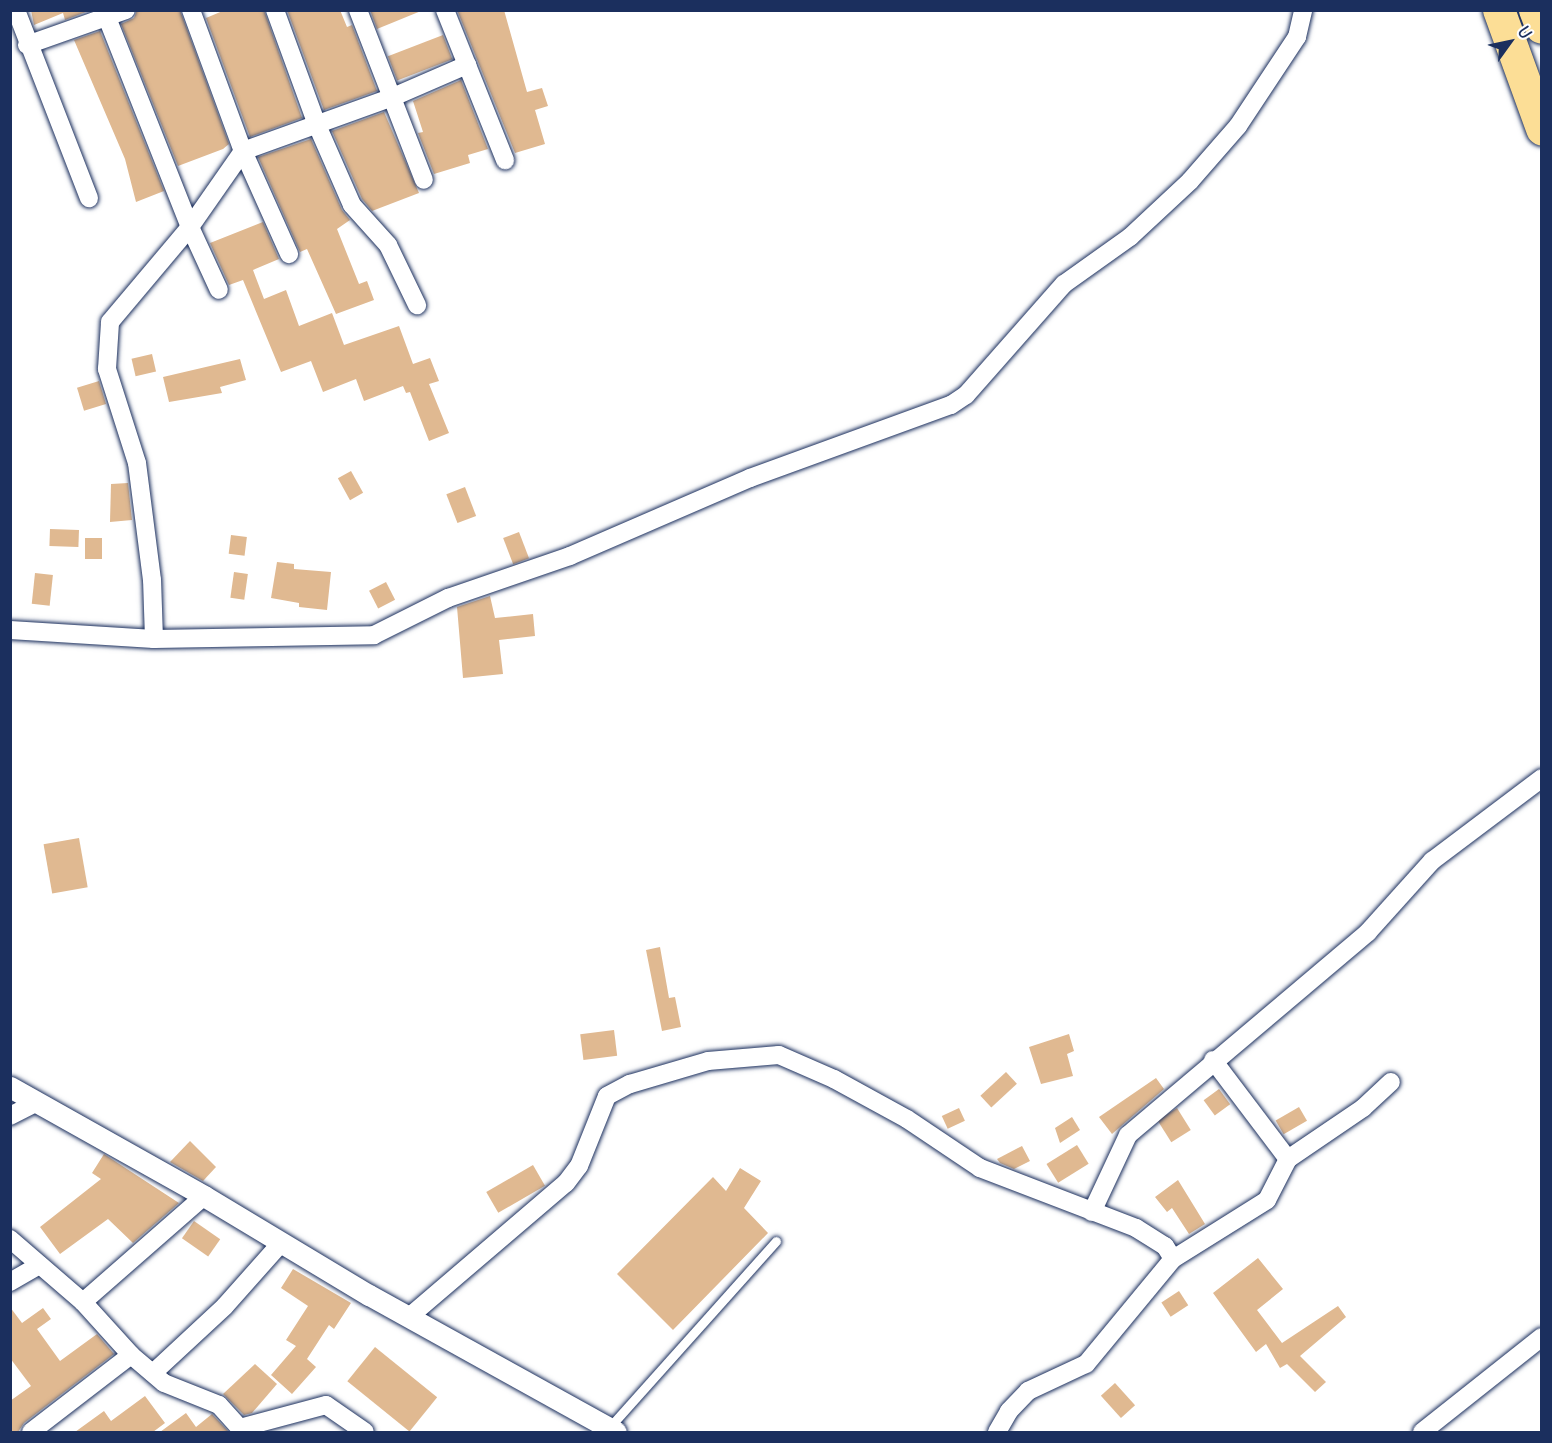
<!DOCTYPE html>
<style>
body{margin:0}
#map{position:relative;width:1552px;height:1443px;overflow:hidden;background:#fff;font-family:Delius,sans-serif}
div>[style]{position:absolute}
.building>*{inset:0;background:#e0b991;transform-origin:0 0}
.roads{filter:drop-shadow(0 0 2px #1b2f5e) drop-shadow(0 0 2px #1b2f5e)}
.service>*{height:9px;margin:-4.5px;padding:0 4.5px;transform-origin:4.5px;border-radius:4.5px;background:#fff}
.minor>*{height:18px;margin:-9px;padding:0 9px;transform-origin:9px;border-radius:9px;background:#fff}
.tertiary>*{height:21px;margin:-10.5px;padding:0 10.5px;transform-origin:10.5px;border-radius:10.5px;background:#fff}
.motorway>*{height:32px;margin:-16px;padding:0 16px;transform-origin:16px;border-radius:16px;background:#fcde96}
span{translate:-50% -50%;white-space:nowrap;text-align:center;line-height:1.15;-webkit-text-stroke:4.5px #fff;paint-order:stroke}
.frame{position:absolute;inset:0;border:12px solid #1b2f5e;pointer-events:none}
.north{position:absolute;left:1480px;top:12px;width:60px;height:60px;-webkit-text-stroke:4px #fff;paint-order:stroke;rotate:57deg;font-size:16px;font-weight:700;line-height:24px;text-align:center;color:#1b2f5e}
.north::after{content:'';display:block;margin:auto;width:21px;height:27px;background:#1b2f5e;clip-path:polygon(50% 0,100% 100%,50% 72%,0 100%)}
</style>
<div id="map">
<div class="building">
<i style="clip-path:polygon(31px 10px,91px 10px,65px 20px,63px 13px,34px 25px)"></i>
<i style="clip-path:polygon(137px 10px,180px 10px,229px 144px,223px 149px,178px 166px,121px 24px,134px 18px)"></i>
<i style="clip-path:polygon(225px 10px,264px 10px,302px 118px,250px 137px,206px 18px)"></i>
<i style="clip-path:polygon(287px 10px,340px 10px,347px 27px,352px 25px,377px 91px,324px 110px)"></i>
<i style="clip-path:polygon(370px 10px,421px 10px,421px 11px,377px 29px)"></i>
<i style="clip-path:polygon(457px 10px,504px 10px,527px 92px,542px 88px,548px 106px,535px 110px,545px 144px,515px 153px)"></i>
<i style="clip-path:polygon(100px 31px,164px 191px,136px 202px,125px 159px,74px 40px)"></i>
<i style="left:443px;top:35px;width:26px;height:59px;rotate:69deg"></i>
<i style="clip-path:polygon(461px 80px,488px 149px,468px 155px,470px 163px,434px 174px,418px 133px,423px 132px,413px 101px)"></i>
<i style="clip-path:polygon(384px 112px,419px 193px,372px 211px,362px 199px,332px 131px)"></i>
<i style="clip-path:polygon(311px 139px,342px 210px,350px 220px,337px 229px,359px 284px,367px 281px,374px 300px,336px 314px,307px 249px,300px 252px,258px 157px)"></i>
<i style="clip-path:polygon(263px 222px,279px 259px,253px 270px,264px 299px,286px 290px,299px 326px,332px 313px,344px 345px,399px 326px,413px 364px,430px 358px,439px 381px,429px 384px,449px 433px,429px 441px,410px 392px,406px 393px,403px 386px,364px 401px,356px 379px,323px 392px,311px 361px,281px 372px,243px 280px,229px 285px,210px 243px)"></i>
<i style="left:152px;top:354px;width:18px;height:21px;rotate:77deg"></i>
<i style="clip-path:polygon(240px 359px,246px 380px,220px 387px,222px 393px,169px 402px,163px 377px)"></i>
<i style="left:99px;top:381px;width:24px;height:23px;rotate:73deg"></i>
<i style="left:351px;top:471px;width:25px;height:15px;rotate:61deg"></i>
<i style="clip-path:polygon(128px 483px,132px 520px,110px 522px,111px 484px)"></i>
<i style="left:465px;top:487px;width:31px;height:20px;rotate:69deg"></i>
<i style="left:50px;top:529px;width:29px;height:17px;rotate:2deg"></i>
<i style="left:519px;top:532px;width:28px;height:17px;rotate:69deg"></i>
<i style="left:231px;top:535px;width:16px;height:19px;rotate:7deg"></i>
<i style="left:85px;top:538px;width:17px;height:21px"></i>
<i style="clip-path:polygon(277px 562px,294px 564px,294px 569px,331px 572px,327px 610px,299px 607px,299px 603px,271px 598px)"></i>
<i style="left:234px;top:572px;width:14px;height:26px;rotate:8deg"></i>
<i style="left:35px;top:573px;width:18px;height:31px;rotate:6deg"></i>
<i style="left:386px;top:582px;width:20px;height:19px;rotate:63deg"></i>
<i style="clip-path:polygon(490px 596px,495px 618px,533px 614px,535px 636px,499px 640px,503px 674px,463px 678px,457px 607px)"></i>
<i style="left:79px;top:838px;width:50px;height:36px;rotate:80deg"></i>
<i style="clip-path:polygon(660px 947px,669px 998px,675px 997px,681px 1027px,662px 1031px,646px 950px)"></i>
<i style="left:614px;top:1030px;width:26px;height:34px;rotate:83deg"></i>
<i style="clip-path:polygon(1069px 1034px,1074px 1051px,1067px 1054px,1073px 1076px,1041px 1084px,1029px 1047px)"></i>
<i style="left:1006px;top:1072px;width:16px;height:35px;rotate:47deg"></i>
<i style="clip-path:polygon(1156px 1078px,1164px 1089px,1112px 1134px,1099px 1117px)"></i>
<i style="left:1219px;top:1089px;width:19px;height:19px;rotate:54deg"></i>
<i style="left:1299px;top:1107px;width:16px;height:27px;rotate:60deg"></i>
<i style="left:959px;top:1108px;width:14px;height:19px;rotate:65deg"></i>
<i style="left:1177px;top:1108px;width:26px;height:23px;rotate:58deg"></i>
<i style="clip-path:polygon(1072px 1117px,1080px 1130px,1060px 1143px,1055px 1128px)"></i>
<i style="clip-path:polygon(190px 1141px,216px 1167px,203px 1181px,170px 1162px)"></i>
<i style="left:1077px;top:1145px;width:22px;height:36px;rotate:58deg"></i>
<i style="clip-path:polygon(1022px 1146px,1030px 1161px,1014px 1169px,1000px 1163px,997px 1159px)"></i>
<i style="clip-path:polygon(104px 1154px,179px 1203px,133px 1243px,108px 1219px,60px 1254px,40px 1227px,101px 1179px,92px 1173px)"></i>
<i style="left:533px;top:1165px;width:24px;height:54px;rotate:60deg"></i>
<i style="clip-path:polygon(740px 1168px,761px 1181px,744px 1208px,768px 1233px,673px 1330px,617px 1274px,713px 1177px,726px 1191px)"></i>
<i style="clip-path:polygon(1178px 1180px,1205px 1224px,1189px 1234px,1172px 1208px,1167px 1212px,1155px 1197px)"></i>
<i style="left:194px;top:1221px;width:32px;height:21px;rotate:35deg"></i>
<i style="clip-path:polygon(1258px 1258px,1283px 1289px,1257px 1310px,1282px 1343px,1338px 1306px,1346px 1317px,1300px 1356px,1326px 1382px,1315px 1392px,1287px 1364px,1280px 1368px,1266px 1344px,1256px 1352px,1213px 1293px)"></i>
<i style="clip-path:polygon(293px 1269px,351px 1303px,334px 1329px,329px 1325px,307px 1359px,316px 1367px,292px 1394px,271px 1375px,296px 1346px,286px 1340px,308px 1306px,281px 1288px)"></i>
<i style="left:1179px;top:1291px;width:17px;height:21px;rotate:57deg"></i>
<i style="clip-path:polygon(10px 1307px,22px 1323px,43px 1308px,51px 1319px,37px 1329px,60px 1361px,97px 1334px,114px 1354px,24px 1423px,18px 1432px,10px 1432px,10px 1401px,31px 1386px,10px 1358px)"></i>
<i style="left:375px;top:1347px;width:80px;height:44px;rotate:39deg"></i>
<i style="clip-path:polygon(255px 1364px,277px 1384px,252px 1413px,244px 1415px,223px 1394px)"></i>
<i style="left:1115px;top:1383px;width:30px;height:19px;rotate:48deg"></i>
<i style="clip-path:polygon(145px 1396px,165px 1423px,153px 1432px,75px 1432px,104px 1411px,111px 1421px)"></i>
<i style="clip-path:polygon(186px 1413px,196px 1427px,212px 1414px,229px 1432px,160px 1432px)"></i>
</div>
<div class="roads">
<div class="service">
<i style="left:608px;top:1429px;width:252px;rotate:-48.2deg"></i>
</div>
<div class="minor">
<i style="left:16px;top:10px;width:202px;rotate:68.8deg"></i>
<i style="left:104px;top:10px;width:233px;rotate:68.4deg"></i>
<i style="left:190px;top:227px;width:69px;rotate:65.3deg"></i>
<i style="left:191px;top:10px;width:150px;rotate:69.8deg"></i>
<i style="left:243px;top:151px;width:113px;rotate:65.9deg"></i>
<i style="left:275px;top:10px;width:122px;rotate:69.9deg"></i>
<i style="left:317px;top:125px;width:87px;rotate:66.4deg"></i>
<i style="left:352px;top:205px;width:54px;rotate:48deg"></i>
<i style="left:388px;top:245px;width:67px;rotate:64.2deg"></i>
<i style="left:358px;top:10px;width:182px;rotate:68.8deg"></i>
<i style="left:445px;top:10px;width:162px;rotate:68.2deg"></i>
<i style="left:27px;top:45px;width:105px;rotate:-19.5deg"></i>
<i style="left:10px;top:630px;width:144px;rotate:3.6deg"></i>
<i style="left:154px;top:639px;width:220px;rotate:-1deg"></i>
<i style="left:374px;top:635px;width:83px;rotate:-26.6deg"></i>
<i style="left:448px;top:598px;width:129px;rotate:-19deg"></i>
<i style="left:570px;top:556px;width:196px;rotate:-23.4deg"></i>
<i style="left:750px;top:478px;width:214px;rotate:-20deg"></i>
<i style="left:951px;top:405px;width:18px;rotate:-34deg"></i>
<i style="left:966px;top:395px;width:148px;rotate:-48.6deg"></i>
<i style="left:1064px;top:284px;width:81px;rotate:-35.5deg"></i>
<i style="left:1130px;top:237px;width:82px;rotate:-43deg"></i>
<i style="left:1190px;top:181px;width:73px;rotate:-48.9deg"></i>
<i style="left:1238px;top:126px;width:107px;rotate:-56.5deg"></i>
<i style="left:1297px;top:37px;width:28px;rotate:-77deg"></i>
<i style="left:154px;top:639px;width:59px;rotate:-91.9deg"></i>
<i style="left:152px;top:580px;width:118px;rotate:-97.3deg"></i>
<i style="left:137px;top:463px;width:99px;rotate:-107.7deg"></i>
<i style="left:107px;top:369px;width:47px;rotate:-86.3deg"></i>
<i style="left:110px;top:322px;width:124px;rotate:-49.9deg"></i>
<i style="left:190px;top:227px;width:93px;rotate:-55.1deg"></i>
<i style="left:243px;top:151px;width:159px;rotate:-19.8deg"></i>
<i style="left:393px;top:97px;width:81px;rotate:-23.4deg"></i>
<i style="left:1213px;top:1060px;width:124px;rotate:52.9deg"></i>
<i style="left:10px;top:1116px;width:30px;rotate:-27deg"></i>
<i style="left:1092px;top:1212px;width:85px;rotate:-64.9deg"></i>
<i style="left:1128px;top:1135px;width:314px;rotate:-40.2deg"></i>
<i style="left:1368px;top:932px;width:96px;rotate:-48deg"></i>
<i style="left:1432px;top:861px;width:138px;rotate:-37deg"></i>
<i style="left:10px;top:1239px;width:96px;rotate:40.8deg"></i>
<i style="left:83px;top:1302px;width:72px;rotate:47.8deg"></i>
<i style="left:131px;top:1355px;width:43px;rotate:40.3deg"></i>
<i style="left:164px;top:1383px;width:59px;rotate:21.8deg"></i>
<i style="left:219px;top:1405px;width:31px;rotate:48deg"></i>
<i style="left:240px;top:1428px;width:89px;rotate:-15deg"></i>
<i style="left:326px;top:1405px;width:47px;rotate:34.7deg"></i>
<i style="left:10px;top:1282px;width:34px;rotate:-30deg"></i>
<i style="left:83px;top:1302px;width:161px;rotate:-41.2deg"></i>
<i style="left:409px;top:1317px;width:206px;rotate:-40.5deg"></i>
<i style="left:566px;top:1183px;width:21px;rotate:-53deg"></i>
<i style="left:579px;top:1166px;width:75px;rotate:-68.2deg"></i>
<i style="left:607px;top:1096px;width:26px;rotate:-28deg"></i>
<i style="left:630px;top:1084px;width:81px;rotate:-16.4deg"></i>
<i style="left:708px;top:1061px;width:71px;rotate:-4.8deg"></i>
<i style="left:779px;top:1055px;width:60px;rotate:23.6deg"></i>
<i style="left:834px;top:1079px;width:83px;rotate:28.7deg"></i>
<i style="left:907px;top:1119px;width:88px;rotate:33.9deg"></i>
<i style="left:980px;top:1168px;width:167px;rotate:21deg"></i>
<i style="left:1136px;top:1228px;width:34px;rotate:32deg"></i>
<i style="left:1165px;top:1246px;width:15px;rotate:58deg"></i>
<i style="left:1173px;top:1259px;width:111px;rotate:-32.1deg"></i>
<i style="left:1267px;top:1200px;width:46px;rotate:-62.9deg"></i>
<i style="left:1288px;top:1159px;width:91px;rotate:-34.2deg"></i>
<i style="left:1363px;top:1108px;width:38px;rotate:-43deg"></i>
<i style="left:153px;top:1373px;width:98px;rotate:-42.9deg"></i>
<i style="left:225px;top:1306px;width:83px;rotate:-48.4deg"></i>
<i style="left:31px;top:1432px;width:126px;rotate:-37.6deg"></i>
<i style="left:997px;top:1432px;width:24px;rotate:-60deg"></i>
<i style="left:1009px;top:1411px;width:28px;rotate:-46deg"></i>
<i style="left:1028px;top:1391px;width:64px;rotate:-25deg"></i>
<i style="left:1086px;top:1364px;width:136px;rotate:-50.4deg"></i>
<i style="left:1422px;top:1432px;width:153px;rotate:-38.4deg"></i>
</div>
<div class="tertiary">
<i style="left:10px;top:1087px;width:223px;rotate:29.3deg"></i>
<i style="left:204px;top:1196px;width:192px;rotate:31deg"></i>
<i style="left:369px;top:1295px;width:282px;rotate:29deg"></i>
</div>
<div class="motorway">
<i style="left:1499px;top:10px;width:127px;rotate:70.1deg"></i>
<i style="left:1535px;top:10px;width:19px;rotate:69deg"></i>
</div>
</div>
<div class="frame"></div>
<div class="north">U</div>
</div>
